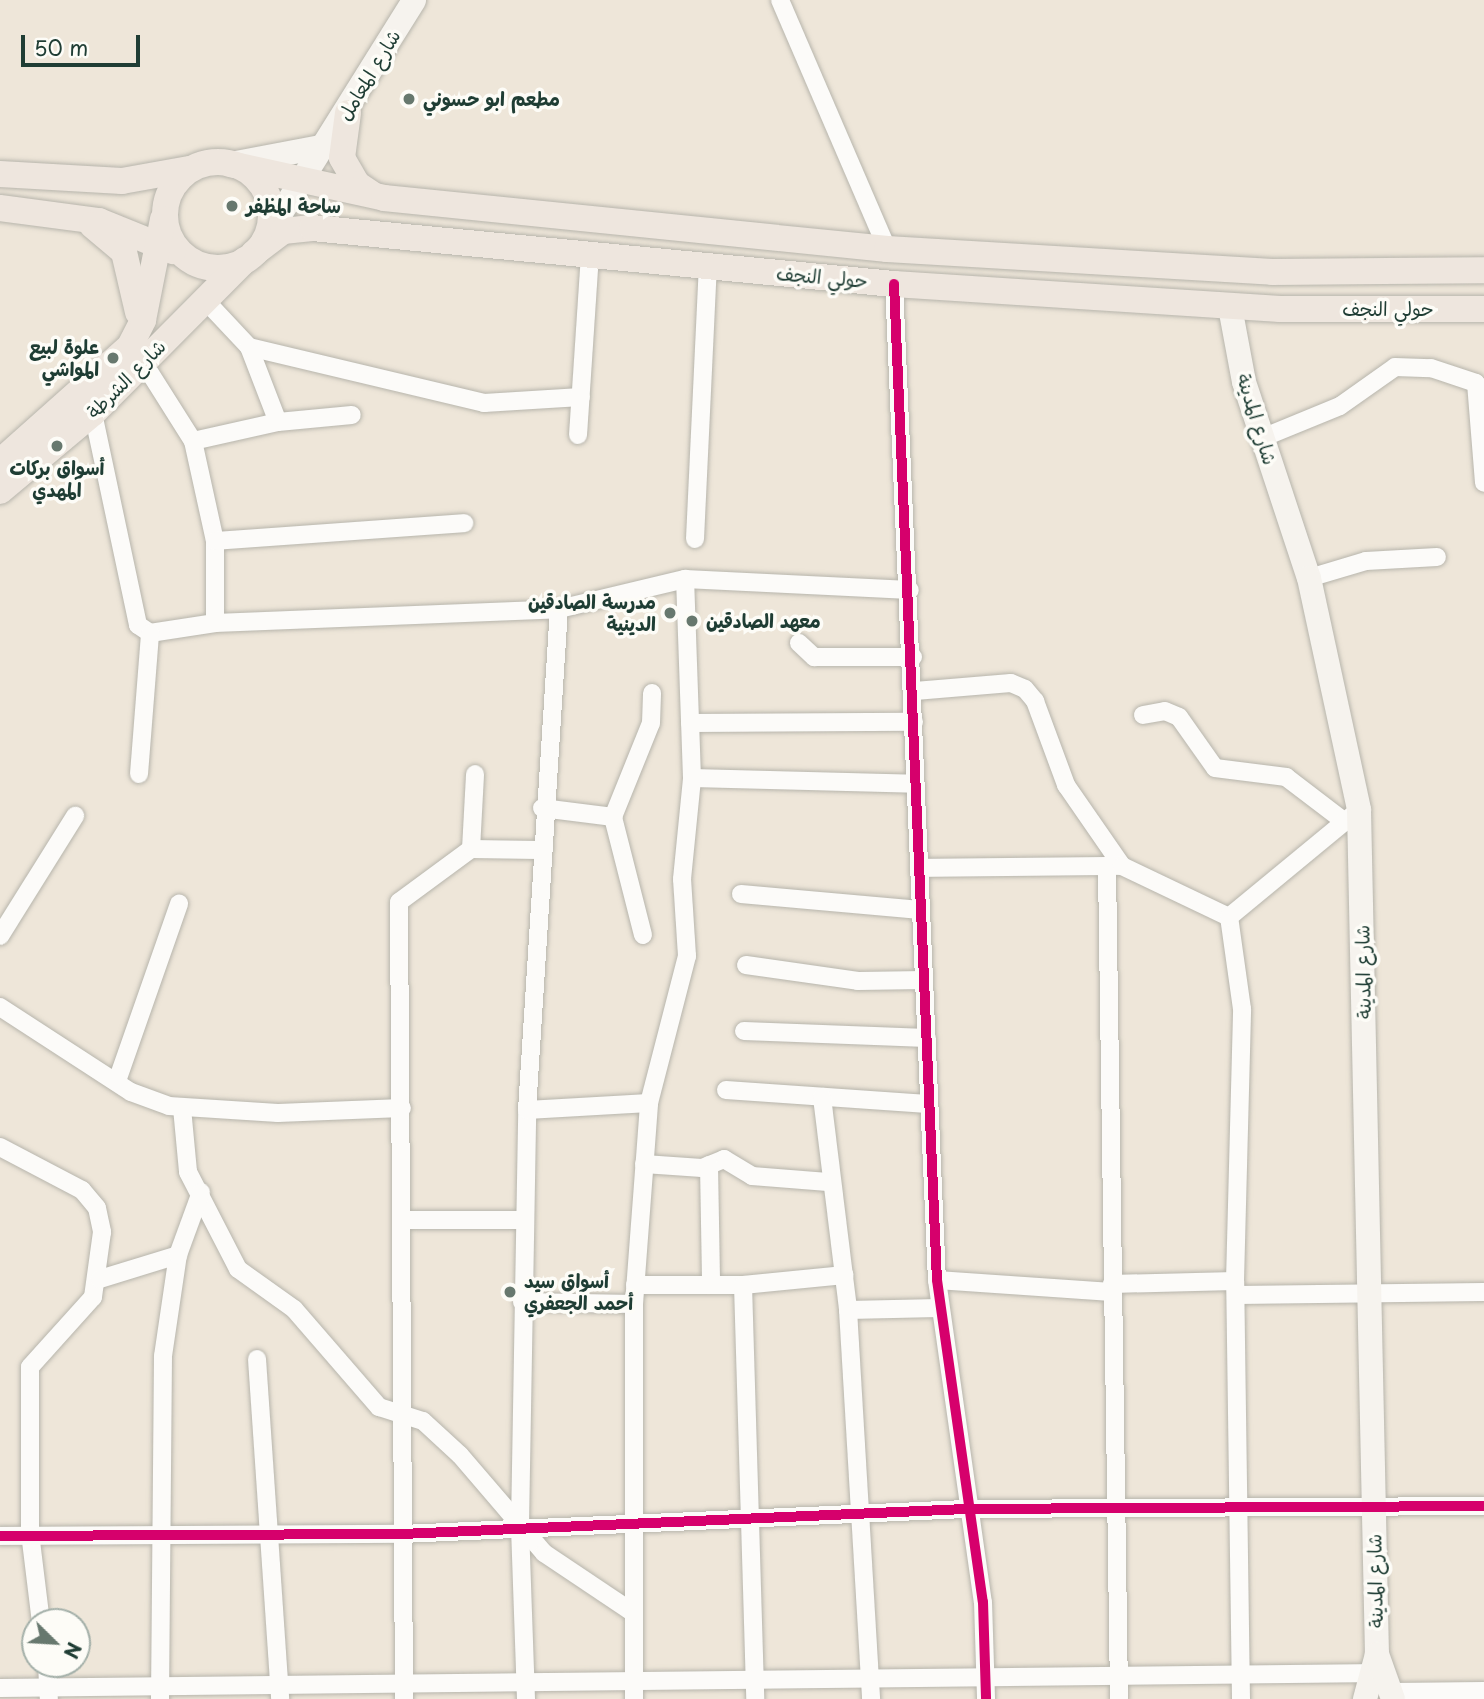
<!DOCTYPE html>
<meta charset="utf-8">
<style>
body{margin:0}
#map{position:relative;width:1484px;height:1699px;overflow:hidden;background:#eee6d9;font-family:"Playpen Sans","Playpen Sans Arabic",sans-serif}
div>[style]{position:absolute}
.roads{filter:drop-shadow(0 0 2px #b7b5ac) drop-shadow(0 0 2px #b7b5ac)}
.street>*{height:18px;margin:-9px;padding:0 9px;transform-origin:9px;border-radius:9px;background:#fcfbf9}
.secondary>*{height:24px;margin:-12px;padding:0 12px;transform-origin:12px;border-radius:12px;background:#f6f3ee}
.primary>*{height:26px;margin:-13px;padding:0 13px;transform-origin:13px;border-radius:13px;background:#eee6de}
.primary>.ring{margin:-13px;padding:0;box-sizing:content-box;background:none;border:26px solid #eee6de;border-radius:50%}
.cycleway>*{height:10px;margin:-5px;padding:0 5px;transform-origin:5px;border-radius:5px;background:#d6006c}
.dots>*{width:19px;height:19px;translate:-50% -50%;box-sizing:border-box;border:4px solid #fdfcf7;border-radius:50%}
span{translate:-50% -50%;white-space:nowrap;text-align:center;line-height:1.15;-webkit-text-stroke:7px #fdfcf7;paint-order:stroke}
.street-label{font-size:19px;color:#1f3d34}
.poi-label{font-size:19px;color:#1f3d34;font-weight:700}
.left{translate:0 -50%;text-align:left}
.right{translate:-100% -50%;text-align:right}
.north{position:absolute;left:21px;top:1608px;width:70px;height:70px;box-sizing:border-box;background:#fdfcf7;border:2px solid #a4b0a9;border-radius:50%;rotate:114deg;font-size:19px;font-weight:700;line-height:28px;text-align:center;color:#1f3d34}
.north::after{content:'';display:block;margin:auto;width:24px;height:32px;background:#67786e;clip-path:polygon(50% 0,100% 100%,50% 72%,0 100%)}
.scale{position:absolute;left:21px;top:35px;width:119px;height:32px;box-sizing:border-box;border:4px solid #1f3d34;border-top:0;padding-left:9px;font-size:21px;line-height:24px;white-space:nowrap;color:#1f3d34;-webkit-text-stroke:5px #fdfcf7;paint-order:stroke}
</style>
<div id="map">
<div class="roads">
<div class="street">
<i style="left:780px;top:0;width:271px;rotate:66.7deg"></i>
<i style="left:894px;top:284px;width:997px;rotate:87.53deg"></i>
<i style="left:937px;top:1280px;width:325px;rotate:81.9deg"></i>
<i style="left:983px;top:1602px;width:97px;rotate:88.2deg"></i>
<i style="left:204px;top:299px;width:66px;rotate:46.8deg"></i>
<i style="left:249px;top:347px;width:242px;rotate:13.4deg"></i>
<i style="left:484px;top:403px;width:97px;rotate:-3.5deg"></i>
<i style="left:249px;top:347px;width:80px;rotate:68.9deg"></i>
<i style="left:143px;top:362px;width:93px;rotate:57.7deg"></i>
<i style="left:193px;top:441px;width:102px;rotate:77.6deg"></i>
<i style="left:93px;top:413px;width:217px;rotate:78deg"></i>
<i style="left:138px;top:625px;width:14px;rotate:34deg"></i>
<i style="left:150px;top:633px;width:66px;rotate:-8.7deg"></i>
<i style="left:215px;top:623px;width:344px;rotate:-2.3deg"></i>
<i style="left:559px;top:609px;width:130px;rotate:-13.4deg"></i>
<i style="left:685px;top:579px;width:225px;rotate:2.8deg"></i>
<i style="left:578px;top:435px;width:181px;rotate:-86.2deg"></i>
<i style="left:1262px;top:438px;width:84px;rotate:-22.3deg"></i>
<i style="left:1340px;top:406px;width:67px;rotate:-35.3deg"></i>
<i style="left:1395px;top:367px;width:36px;rotate:2deg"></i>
<i style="left:1431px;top:368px;width:47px;rotate:18.4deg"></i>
<i style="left:1476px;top:383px;width:100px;rotate:85.4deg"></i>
<i style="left:193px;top:441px;width:87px;rotate:-12.6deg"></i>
<i style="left:278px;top:422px;width:74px;rotate:-5.4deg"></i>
<i style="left:695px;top:539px;width:272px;rotate:-87.3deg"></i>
<i style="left:1309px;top:578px;width:59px;rotate:-16.6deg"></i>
<i style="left:1366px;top:561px;width:71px;rotate:-3.2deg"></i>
<i style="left:215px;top:623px;width:82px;rotate:-90deg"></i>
<i style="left:215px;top:541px;width:250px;rotate:-4.1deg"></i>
<i style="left:799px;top:643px;width:21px;rotate:43deg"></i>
<i style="left:814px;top:657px;width:99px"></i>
<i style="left:915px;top:691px;width:96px;rotate:-4.8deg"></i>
<i style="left:1011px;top:683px;width:15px;rotate:23deg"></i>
<i style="left:1025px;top:689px;width:16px;rotate:50deg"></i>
<i style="left:1035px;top:701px;width:90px;rotate:69.7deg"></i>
<i style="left:1066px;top:785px;width:98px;rotate:55.3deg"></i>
<i style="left:1143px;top:715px;width:22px;rotate:-10deg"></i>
<i style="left:1165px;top:711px;width:15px;rotate:23deg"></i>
<i style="left:1179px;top:717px;width:62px;rotate:54.8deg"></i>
<i style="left:1215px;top:768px;width:72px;rotate:7.2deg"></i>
<i style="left:1286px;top:777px;width:74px;rotate:37.3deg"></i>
<i style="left:690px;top:723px;width:224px;rotate:-0.3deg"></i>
<i style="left:139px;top:774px;width:141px;rotate:-85.5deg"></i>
<i style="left:692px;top:778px;width:223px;rotate:1.5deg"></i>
<i style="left:542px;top:808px;width:72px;rotate:7.2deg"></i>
<i style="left:471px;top:849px;width:75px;rotate:-86.9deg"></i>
<i style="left:1107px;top:866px;width:833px;rotate:89.17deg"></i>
<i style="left:919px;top:868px;width:203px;rotate:-0.6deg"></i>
<i style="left:1122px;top:866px;width:119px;rotate:25.5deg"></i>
<i style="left:741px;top:894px;width:180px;rotate:5.1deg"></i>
<i style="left:643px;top:935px;width:122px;rotate:-104.3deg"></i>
<i style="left:613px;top:817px;width:101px;rotate:-68deg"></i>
<i style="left:651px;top:723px;width:30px;rotate:-88deg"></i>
<i style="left:0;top:936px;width:142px;rotate:-58deg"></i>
<i style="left:746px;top:965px;width:113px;rotate:8.1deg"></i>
<i style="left:858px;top:981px;width:66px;rotate:-0.9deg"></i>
<i style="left:0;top:1007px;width:156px;rotate:33deg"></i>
<i style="left:131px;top:1092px;width:40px;rotate:20.2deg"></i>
<i style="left:169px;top:1106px;width:109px;rotate:3.7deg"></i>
<i style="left:278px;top:1113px;width:124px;rotate:-2.3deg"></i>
<i style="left:744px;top:1031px;width:183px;rotate:2.2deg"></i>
<i style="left:117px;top:1081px;width:188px;rotate:-70.7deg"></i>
<i style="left:726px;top:1090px;width:202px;rotate:4deg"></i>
<i style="left:822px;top:1097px;width:215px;rotate:83deg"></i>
<i style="left:848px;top:1310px;width:390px;rotate:86.6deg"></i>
<i style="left:182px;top:1108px;width:64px;rotate:84.6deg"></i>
<i style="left:188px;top:1172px;width:109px;rotate:62.7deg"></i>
<i style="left:238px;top:1269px;width:69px;rotate:35.5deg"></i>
<i style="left:294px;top:1309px;width:130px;rotate:49.1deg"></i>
<i style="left:379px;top:1407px;width:46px;rotate:17.7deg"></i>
<i style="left:423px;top:1421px;width:50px;rotate:42.6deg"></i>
<i style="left:460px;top:1455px;width:129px;rotate:49.4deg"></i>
<i style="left:544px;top:1553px;width:106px;rotate:33.8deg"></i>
<i style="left:527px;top:1110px;width:122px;rotate:-3.3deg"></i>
<i style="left:0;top:1147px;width:93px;rotate:27.7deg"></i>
<i style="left:82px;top:1190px;width:23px;rotate:50deg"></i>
<i style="left:97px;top:1208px;width:25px;rotate:78deg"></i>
<i style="left:102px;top:1232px;width:66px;rotate:97.9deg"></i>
<i style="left:93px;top:1297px;width:94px;rotate:132deg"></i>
<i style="left:30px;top:1367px;width:166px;rotate:90deg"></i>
<i style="left:30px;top:1533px;width:90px;rotate:83deg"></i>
<i style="left:644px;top:1164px;width:58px;rotate:3.9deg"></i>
<i style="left:702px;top:1168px;width:24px;rotate:-22deg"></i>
<i style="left:724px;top:1159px;width:33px;rotate:31deg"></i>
<i style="left:752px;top:1176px;width:76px;rotate:4.5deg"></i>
<i style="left:709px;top:1165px;width:120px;rotate:89deg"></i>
<i style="left:403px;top:1220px;width:121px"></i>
<i style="left:100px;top:1279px;width:82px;rotate:-17.1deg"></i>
<i style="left:937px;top:1280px;width:175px;rotate:3.9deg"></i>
<i style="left:1112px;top:1284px;width:123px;rotate:-1.4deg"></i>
<i style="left:635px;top:1285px;width:108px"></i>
<i style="left:743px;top:1285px;width:102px;rotate:-5.6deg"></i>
<i style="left:743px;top:1285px;width:414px;rotate:88.3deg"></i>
<i style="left:1237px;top:1295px;width:247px;rotate:-0.7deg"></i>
<i style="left:522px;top:1302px;width:112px;rotate:1deg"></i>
<i style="left:848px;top:1310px;width:91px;rotate:-1.3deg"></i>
<i style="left:257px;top:1359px;width:341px;rotate:86.1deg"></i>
<i style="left:0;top:1536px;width:402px;rotate:-0.3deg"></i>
<i style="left:402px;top:1534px;width:565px;rotate:-2.54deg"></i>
<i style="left:966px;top:1509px;width:518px;rotate:-0.33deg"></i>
<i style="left:47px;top:1664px;width:35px;rotate:87deg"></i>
<i style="left:0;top:1688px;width:1382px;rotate:-0.62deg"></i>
<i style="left:1393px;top:1692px;width:91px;rotate:-0.6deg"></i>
<i style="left:160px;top:1699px;width:343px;rotate:-89.5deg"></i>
<i style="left:163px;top:1356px;width:102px;rotate:-81.6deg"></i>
<i style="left:178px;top:1255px;width:67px;rotate:-69.9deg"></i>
<i style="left:404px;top:1699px;width:797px;rotate:-90.36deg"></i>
<i style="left:399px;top:902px;width:89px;rotate:-36.4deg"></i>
<i style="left:471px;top:849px;width:68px;rotate:0.8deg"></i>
<i style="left:526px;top:1699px;width:174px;rotate:-92deg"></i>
<i style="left:520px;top:1525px;width:415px;rotate:-89deg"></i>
<i style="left:527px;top:1110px;width:502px;rotate:-86.35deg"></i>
<i style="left:634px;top:1699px;width:395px;rotate:-90deg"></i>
<i style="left:634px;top:1304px;width:202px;rotate:-85.7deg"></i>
<i style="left:649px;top:1103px;width:152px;rotate:-75.5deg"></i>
<i style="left:687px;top:956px;width:77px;rotate:-93.7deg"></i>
<i style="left:682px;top:879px;width:101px;rotate:-84.3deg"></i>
<i style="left:692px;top:778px;width:199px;rotate:-92deg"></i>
<i style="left:1241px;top:1699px;width:418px;rotate:-90.8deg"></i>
<i style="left:1235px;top:1281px;width:272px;rotate:-88.5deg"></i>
<i style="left:1242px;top:1009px;width:93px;rotate:-98deg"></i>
<i style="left:1229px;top:917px;width:168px;rotate:-39.5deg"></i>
</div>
<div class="secondary">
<i style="left:236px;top:163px;width:86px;rotate:-10.7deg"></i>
<i style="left:263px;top:242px;width:285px;rotate:-58deg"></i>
<i style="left:1230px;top:307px;width:76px;rotate:79.4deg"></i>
<i style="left:1244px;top:382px;width:206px;rotate:71.7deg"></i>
<i style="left:1309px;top:578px;width:237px;rotate:77.8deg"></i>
<i style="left:1359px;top:810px;width:844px;rotate:88.78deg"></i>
<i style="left:1377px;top:1654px;width:47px;rotate:104.9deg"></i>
<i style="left:1377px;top:1654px;width:48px;rotate:70.4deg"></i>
</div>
<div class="primary">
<i style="left:348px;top:113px;width:45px;rotate:97.6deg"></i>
<i style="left:342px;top:158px;width:30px;rotate:60deg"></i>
<i style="left:357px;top:184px;width:18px;rotate:34deg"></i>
<i class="ring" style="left:165px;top:162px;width:80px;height:80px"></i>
<i style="left:230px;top:164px;width:158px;rotate:12.4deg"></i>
<i style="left:384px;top:198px;width:506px;rotate:5.79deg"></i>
<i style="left:887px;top:249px;width:386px;rotate:3.4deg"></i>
<i style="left:1272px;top:272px;width:212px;rotate:-0.5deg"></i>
<i style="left:0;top:174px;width:122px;rotate:3.3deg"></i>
<i style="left:122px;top:181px;width:68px;rotate:-10.2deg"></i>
<i style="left:0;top:208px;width:100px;rotate:7.5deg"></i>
<i style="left:99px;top:221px;width:80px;rotate:22.1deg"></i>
<i style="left:92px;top:225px;width:42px;rotate:40.2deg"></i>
<i style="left:124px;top:252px;width:62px;rotate:76.9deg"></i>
<i style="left:254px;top:253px;width:36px;rotate:-37deg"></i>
<i style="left:283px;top:231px;width:29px;rotate:-6deg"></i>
<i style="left:312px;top:228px;width:585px;rotate:5.5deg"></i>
<i style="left:894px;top:284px;width:387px;rotate:3.7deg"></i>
<i style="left:1280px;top:309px;width:204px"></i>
<i style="left:0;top:462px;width:174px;rotate:-41.7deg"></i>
<i style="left:130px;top:346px;width:29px;rotate:-63deg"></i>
<i style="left:143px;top:320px;width:103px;rotate:-78.8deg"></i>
<i style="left:0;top:491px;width:121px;rotate:-40deg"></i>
<i style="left:93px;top:413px;width:216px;rotate:-45.2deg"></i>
</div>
</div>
<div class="cycleway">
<i style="left:894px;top:284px;width:997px;rotate:87.53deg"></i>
<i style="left:937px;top:1280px;width:325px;rotate:81.9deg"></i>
<i style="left:983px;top:1602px;width:97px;rotate:88.2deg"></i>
<i style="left:0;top:1536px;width:402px;rotate:-0.3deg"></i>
<i style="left:402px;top:1534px;width:565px;rotate:-2.54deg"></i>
<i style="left:966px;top:1509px;width:518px;rotate:-0.33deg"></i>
</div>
<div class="dots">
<i style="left:409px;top:99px;background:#67786e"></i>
<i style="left:232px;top:206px;background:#67786e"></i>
<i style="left:113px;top:358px;background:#67786e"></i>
<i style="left:57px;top:446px;background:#67786e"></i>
<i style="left:670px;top:613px;background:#67786e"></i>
<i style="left:692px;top:621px;background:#67786e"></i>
<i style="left:510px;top:1292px;background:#67786e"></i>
</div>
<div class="street-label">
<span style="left:369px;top:75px;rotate:-59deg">شارع المعامل</span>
<span style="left:822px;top:277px;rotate:5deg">حولي النجف</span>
<span style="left:1388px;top:309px">حولي النجف</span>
<span style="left:126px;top:379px;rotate:-45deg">شارع الشرطة</span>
<span style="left:1257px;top:419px;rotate:73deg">شارع المدينة</span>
<span style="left:1363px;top:972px;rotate:-91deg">شارع المدينة</span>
<span style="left:1375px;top:1581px;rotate:-91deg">شارع المدينة</span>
</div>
<div class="poi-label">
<span class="left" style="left:423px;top:99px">مطعم ابو حسوني</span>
<span class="left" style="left:246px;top:206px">ساحة المظفر</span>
<span class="right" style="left:99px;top:358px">علوة لبيع<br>المواشي</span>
<span style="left:57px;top:479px">أسواق بركات<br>المهدي</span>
<span class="right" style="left:656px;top:613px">مدرسة الصادقين<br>الدينية</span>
<span class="left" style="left:706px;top:621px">معهد الصادقين</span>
<span class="left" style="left:524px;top:1292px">أسواق سيد<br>أحمد الجعفري</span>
</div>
<div class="north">N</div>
<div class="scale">50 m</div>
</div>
